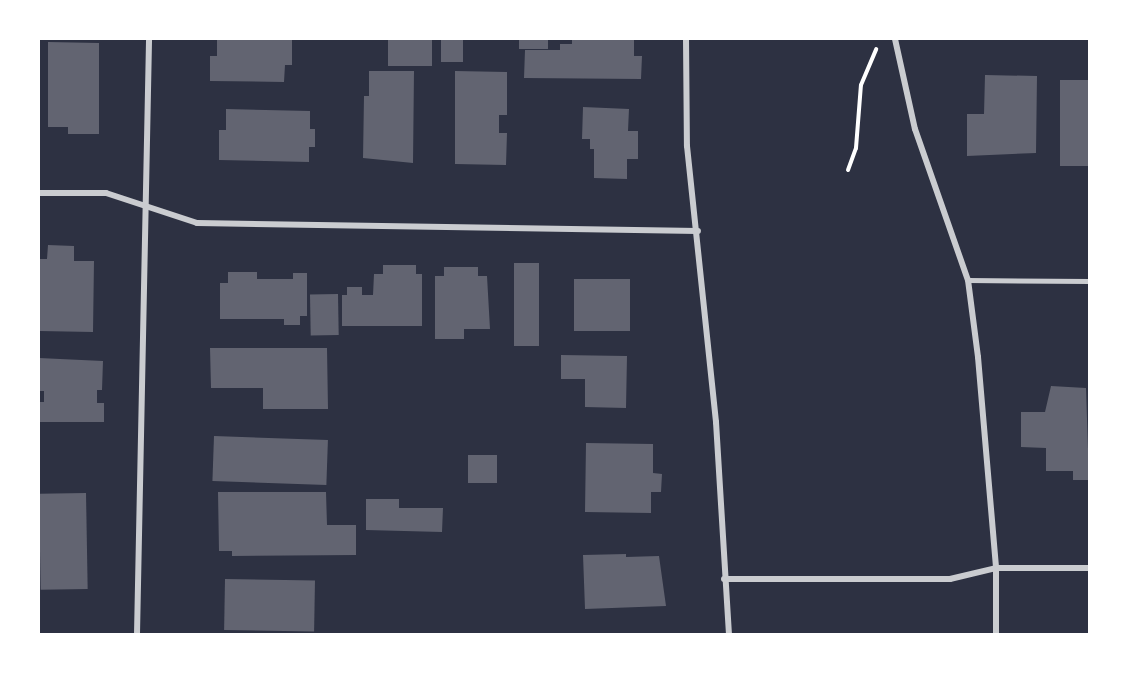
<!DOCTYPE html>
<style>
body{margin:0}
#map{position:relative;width:1128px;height:673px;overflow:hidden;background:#2d3142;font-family:"Archivo Narrow",sans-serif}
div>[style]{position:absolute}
.building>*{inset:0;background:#626471;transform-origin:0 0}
.path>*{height:4px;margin:-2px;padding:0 2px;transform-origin:2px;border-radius:2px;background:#fff}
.service>*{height:4.5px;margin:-2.25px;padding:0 2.25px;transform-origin:2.25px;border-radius:2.25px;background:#caccd0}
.minor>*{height:6px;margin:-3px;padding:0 3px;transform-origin:3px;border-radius:3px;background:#caccd0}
span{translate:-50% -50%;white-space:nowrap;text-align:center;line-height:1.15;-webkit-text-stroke:4.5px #fff;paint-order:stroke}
.frame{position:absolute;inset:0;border:40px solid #fff;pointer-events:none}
</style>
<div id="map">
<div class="building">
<i style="clip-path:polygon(217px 39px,292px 40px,292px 65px,285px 65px,284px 82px,210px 81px,210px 56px,217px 56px)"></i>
<i style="left:388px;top:39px;width:44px;height:27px"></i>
<i style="left:441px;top:39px;width:22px;height:23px"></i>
<i style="left:519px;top:39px;width:29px;height:10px"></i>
<i style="clip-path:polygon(572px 39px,634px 39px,634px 56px,642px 56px,641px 79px,524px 78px,525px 50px,560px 50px,560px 44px,572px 44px)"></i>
<i style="clip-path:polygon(48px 42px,99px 43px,99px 134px,68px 134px,68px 127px,48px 127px)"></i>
<i style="clip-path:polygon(369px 71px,414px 71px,413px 163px,363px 158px,364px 96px,369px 96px)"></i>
<i style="clip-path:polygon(455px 71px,507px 72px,507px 115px,499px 115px,499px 133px,507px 133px,506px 165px,455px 164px)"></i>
<i style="clip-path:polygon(985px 75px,1037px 76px,1036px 153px,967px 156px,967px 114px,984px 114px)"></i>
<i style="left:1060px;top:80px;width:29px;height:86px"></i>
<i style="clip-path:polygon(583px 107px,629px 109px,628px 131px,638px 131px,638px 159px,627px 159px,627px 179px,594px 178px,594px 149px,590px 149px,590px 139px,582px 139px)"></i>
<i style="clip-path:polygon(226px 109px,310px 111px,310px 129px,315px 129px,315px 147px,309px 147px,309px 162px,219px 160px,219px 130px,226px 130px)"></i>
<i style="clip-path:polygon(48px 245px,74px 246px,74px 261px,94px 261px,93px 332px,39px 331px,39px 259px,47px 259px)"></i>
<i style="left:514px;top:263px;width:25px;height:83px"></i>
<i style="clip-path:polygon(383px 265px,416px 265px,416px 274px,422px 274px,422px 326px,342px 326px,342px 295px,347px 295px,347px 287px,362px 287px,362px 295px,373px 295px,374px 274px,383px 274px)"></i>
<i style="clip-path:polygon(444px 267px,478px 267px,478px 276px,487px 276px,490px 329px,464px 329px,464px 339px,435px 339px,435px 276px,444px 276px)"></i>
<i style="clip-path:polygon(228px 272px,257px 272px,257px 279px,293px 279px,293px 273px,307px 273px,307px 316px,300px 316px,300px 325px,284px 325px,284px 319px,220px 319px,220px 283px,228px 283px)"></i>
<i style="left:574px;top:279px;width:56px;height:52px"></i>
<i style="left:338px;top:294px;width:41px;height:28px;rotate:89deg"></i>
<i style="clip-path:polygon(210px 348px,327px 348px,328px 409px,263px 409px,263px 388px,211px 388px)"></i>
<i style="clip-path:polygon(561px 355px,627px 356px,626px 408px,585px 407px,585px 379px,561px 379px)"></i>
<i style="clip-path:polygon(39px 358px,103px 361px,102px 390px,97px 390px,97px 403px,104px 403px,104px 422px,39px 422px,39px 402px,44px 402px,44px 391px,39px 391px)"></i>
<i style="clip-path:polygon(1051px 386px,1086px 388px,1089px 480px,1073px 480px,1073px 471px,1046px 471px,1046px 448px,1021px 447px,1021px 412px,1045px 412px)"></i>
<i style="left:214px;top:436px;width:114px;height:45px;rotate:2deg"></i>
<i style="clip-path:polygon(586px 443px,653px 444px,653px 473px,662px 474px,661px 492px,651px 492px,651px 513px,585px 512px)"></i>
<i style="left:468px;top:455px;width:29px;height:28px"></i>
<i style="clip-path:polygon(218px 492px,326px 492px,327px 525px,356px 525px,356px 555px,232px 556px,232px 551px,219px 551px)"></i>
<i style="left:86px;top:493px;width:96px;height:47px;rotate:89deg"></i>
<i style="clip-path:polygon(366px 499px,399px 499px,399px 508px,443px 508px,442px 532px,366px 530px)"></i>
<i style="clip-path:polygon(626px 554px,626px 557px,659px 556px,666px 606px,585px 609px,583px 555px)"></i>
<i style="left:225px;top:579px;width:90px;height:51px;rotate:1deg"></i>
</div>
<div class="path">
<i style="left:848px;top:170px;width:23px;rotate:-70deg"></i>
<i style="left:856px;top:148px;width:63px;rotate:-85.5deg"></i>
<i style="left:861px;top:85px;width:39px;rotate:-67deg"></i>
</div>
<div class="service">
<i style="left:968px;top:280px;width:121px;rotate:0.5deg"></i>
</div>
<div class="minor">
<i style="left:686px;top:39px;width:107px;rotate:89.5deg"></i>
<i style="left:687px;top:146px;width:278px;rotate:84deg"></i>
<i style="left:716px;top:422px;width:212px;rotate:86.5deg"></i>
<i style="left:895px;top:39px;width:92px;rotate:77.5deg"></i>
<i style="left:915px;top:129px;width:160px;rotate:70.7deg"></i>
<i style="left:968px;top:280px;width:78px;rotate:82.6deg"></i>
<i style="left:978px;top:357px;width:212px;rotate:85.1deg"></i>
<i style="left:996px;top:568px;width:66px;rotate:90deg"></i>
<i style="left:39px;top:193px;width:67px"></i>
<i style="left:106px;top:193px;width:96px;rotate:18.2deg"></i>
<i style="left:197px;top:223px;width:501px;rotate:0.91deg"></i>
<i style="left:724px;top:579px;width:226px"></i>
<i style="left:950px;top:579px;width:47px;rotate:-13.4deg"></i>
<i style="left:996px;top:568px;width:93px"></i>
<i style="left:137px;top:634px;width:595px;rotate:-88.84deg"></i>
</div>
<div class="frame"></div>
</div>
